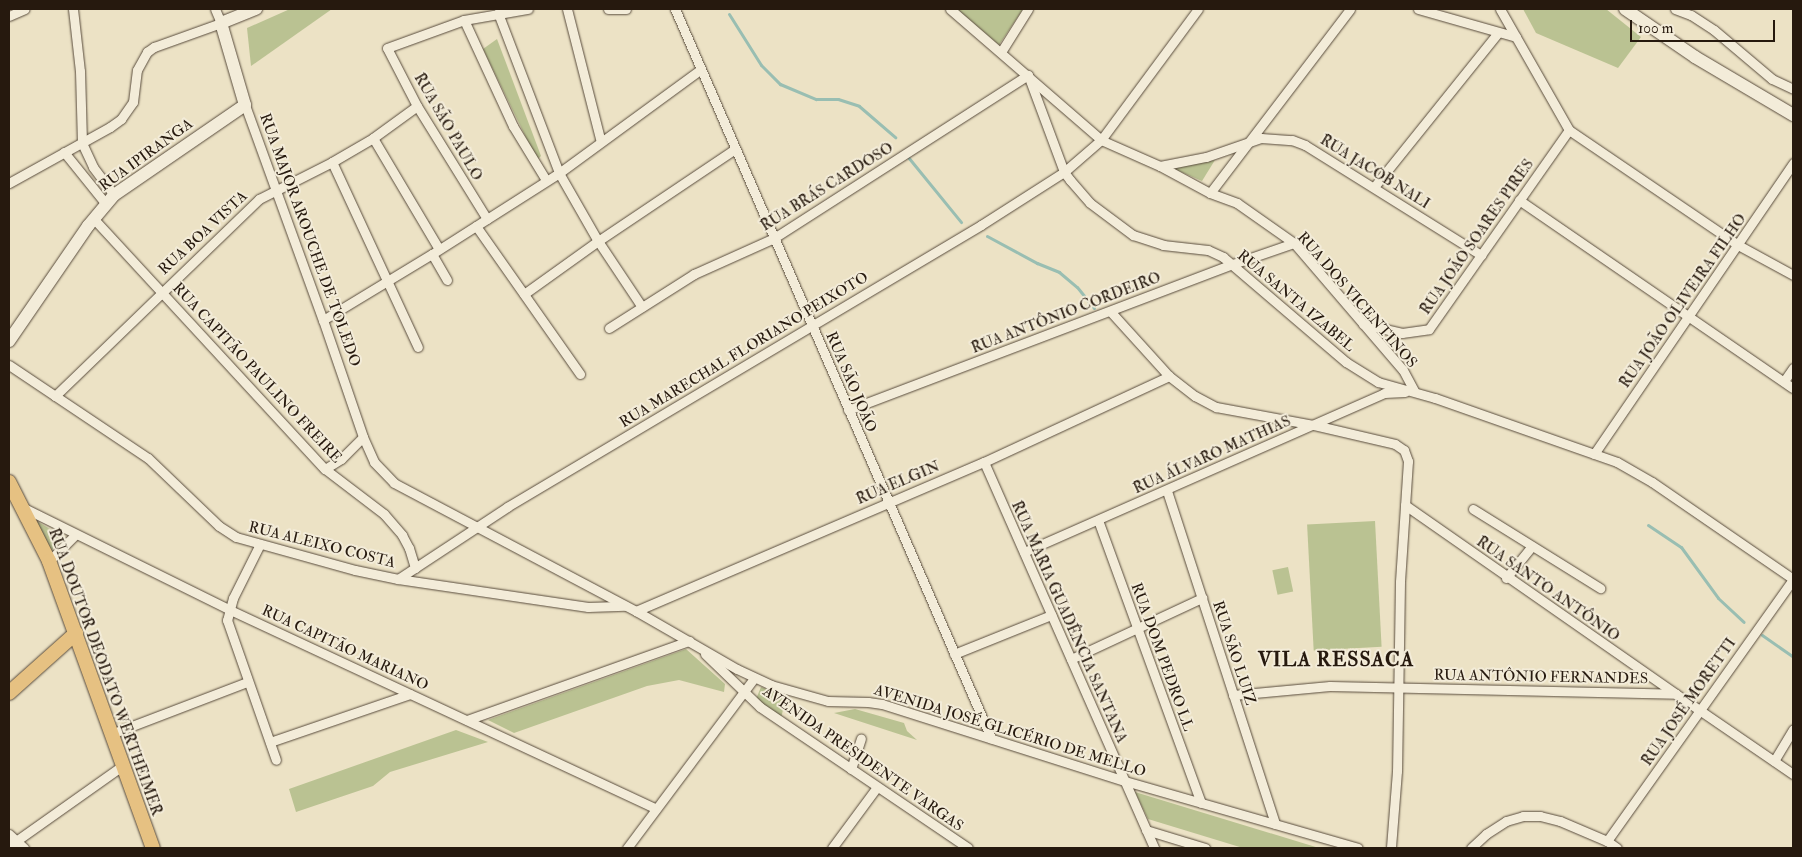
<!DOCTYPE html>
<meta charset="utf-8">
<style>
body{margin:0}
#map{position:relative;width:1802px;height:857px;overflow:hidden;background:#ece2c5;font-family:"IM FELL Double Pica",serif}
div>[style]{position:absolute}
.green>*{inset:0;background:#bac292;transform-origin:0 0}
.stream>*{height:3px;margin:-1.5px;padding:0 1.5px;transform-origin:1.5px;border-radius:1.5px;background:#99beb2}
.roads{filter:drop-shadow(0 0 1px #584b3c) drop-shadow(0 0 1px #584b3c)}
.minor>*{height:9px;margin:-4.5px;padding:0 4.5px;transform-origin:4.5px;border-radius:4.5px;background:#f3ecd9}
.secondary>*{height:12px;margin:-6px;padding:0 6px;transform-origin:6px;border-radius:6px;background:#f3ecd9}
.primary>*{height:14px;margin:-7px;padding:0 7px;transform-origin:7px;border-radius:7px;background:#e6c182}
span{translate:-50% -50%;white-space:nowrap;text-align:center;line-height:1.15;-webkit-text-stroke:4px #f3ecd9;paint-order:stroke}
.street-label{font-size:15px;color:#26190e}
.district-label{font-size:20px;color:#26190e;font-weight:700;letter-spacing:1px}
.frame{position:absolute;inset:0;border:10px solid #26190e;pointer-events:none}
.scale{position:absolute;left:1630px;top:20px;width:145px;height:22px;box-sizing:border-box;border:2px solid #26190e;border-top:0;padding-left:6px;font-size:15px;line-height:18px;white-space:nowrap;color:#26190e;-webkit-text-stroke:4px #f3ecd9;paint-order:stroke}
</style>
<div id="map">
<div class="green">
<i style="clip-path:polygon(290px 9px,332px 9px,251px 66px,247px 28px)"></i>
<i style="clip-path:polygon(957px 9px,1023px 9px,999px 45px)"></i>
<i style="clip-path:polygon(1523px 9px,1606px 9px,1641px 37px,1618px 68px,1536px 33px)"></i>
<i style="clip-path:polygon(497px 39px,541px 156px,537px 160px,483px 49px)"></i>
<i style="clip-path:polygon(1215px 160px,1202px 181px,1172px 168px)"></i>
<i style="clip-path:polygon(35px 520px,65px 538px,47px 554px)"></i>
<i style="left:1375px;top:521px;width:126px;height:68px;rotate:87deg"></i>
<i style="left:1288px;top:567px;width:25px;height:16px;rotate:78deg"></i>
<i style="clip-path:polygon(686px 649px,725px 684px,724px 692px,679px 680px,647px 686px,514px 733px,488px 720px)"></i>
<i style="clip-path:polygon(761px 687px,791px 698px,784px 706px,781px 718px,756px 699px)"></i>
<i style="clip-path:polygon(855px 709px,904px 723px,907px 731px,917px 740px,834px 713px)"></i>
<i style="clip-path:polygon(456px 730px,488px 742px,390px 772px,373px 786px,296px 812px,289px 789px)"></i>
<i style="clip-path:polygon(1135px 792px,1319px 848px,1243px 848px,1148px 819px)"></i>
</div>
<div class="stream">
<i style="left:729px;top:14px;width:60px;rotate:57.9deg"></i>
<i style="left:761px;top:65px;width:27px;rotate:45deg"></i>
<i style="left:780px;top:84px;width:39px;rotate:23deg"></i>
<i style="left:816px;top:99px;width:22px"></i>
<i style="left:838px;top:99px;width:22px;rotate:18deg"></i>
<i style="left:859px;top:106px;width:48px;rotate:40.7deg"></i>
<i style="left:908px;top:157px;width:84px;rotate:50.8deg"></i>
<i style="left:987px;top:236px;width:57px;rotate:28.4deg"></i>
<i style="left:1037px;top:263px;width:24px;rotate:22deg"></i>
<i style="left:1059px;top:272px;width:23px;rotate:40deg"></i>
<i style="left:1077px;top:287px;width:27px;rotate:51deg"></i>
<i style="left:1648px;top:525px;width:40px;rotate:34deg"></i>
<i style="left:1681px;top:547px;width:63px;rotate:54deg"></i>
<i style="left:1718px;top:598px;width:35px;rotate:43deg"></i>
<i style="left:1762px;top:635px;width:38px;rotate:35deg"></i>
</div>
<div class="roads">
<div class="minor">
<i style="left:73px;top:9px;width:62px;rotate:83.6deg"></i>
<i style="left:80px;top:71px;width:72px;rotate:88.4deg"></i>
<i style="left:82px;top:143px;width:26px;rotate:65deg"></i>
<i style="left:93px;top:167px;width:35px;rotate:53deg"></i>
<i style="left:567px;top:9px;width:137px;rotate:75.7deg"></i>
<i style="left:608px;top:9px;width:18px"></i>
<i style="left:675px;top:9px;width:795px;rotate:66.56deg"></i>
<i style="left:950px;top:9px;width:200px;rotate:40.9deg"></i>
<i style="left:1101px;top:140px;width:64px;rotate:23.8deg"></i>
<i style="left:1160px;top:166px;width:57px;rotate:28.4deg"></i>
<i style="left:1210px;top:193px;width:29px;rotate:20deg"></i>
<i style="left:1237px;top:203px;width:70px;rotate:35.1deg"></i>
<i style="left:1294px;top:243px;width:167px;rotate:49.4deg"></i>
<i style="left:1403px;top:370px;width:24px;rotate:62deg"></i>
<i style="left:1418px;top:9px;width:102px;rotate:15.9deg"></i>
<i style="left:1500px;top:9px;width:139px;rotate:60.3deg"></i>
<i style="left:1569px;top:130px;width:204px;rotate:34.2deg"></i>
<i style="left:1738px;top:245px;width:63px;rotate:28.6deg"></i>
<i style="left:1675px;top:9px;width:17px;rotate:21deg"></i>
<i style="left:1691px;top:15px;width:27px;rotate:33deg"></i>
<i style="left:1714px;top:30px;width:76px;rotate:40.2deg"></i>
<i style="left:1772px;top:79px;width:23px;rotate:25deg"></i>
<i style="left:498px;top:13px;width:171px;rotate:69.1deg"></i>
<i style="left:559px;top:173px;width:78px;rotate:60.2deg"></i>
<i style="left:598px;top:241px;width:79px;rotate:56.3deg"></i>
<i style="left:9px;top:16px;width:17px;rotate:-24deg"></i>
<i style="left:464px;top:20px;width:117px;rotate:65.2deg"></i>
<i style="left:513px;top:126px;width:63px;rotate:58.6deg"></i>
<i style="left:1001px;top:52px;width:51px;rotate:-57.9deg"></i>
<i style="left:245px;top:105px;width:229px;rotate:70.1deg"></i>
<i style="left:323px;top:320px;width:124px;rotate:71.1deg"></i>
<i style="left:363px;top:437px;width:27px;rotate:66deg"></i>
<i style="left:374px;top:462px;width:29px;rotate:46deg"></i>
<i style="left:394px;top:483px;width:274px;rotate:27.9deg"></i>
<i style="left:636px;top:611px;width:116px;rotate:29.9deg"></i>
<i style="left:737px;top:669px;width:38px;rotate:25deg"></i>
<i style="left:771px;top:685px;width:59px;rotate:15.7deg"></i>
<i style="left:828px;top:701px;width:40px;rotate:1.4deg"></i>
<i style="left:868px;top:702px;width:14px;rotate:8deg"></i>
<i style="left:882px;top:704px;width:255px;rotate:17.6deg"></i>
<i style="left:1125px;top:781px;width:242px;rotate:16deg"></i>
<i style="left:373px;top:138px;width:129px;rotate:59.3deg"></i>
<i style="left:64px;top:152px;width:67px;rotate:51.1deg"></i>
<i style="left:332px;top:162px;width:204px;rotate:65.1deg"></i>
<i style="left:1160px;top:166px;width:47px;rotate:-11.1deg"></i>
<i style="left:1206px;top:157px;width:58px;rotate:-19.1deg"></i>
<i style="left:1261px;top:138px;width:31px;rotate:4deg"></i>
<i style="left:1292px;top:140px;width:14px;rotate:21deg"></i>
<i style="left:1305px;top:145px;width:208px;rotate:32deg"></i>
<i style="left:9px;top:183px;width:115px;rotate:-29deg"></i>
<i style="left:110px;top:127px;width:14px;rotate:-36deg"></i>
<i style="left:121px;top:119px;width:21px;rotate:-55deg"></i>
<i style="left:133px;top:102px;width:32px;rotate:-83deg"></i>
<i style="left:137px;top:70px;width:21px;rotate:-61deg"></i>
<i style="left:147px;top:52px;width:9px;rotate:-36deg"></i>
<i style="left:154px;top:47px;width:71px;rotate:-19.7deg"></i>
<i style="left:221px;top:23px;width:15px;rotate:-113deg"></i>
<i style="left:1374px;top:187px;width:198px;rotate:-51.2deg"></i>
<i style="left:1210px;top:193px;width:231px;rotate:-52.7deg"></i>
<i style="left:1519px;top:200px;width:332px;rotate:34.5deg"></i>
<i style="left:93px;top:218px;width:342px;rotate:47.3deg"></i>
<i style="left:325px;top:469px;width:74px;rotate:37.3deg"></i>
<i style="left:384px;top:514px;width:28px;rotate:49deg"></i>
<i style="left:402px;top:535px;width:15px;rotate:62deg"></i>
<i style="left:409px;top:548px;width:21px;rotate:73deg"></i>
<i style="left:487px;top:219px;width:133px;rotate:-121.8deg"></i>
<i style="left:417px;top:106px;width:65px;rotate:-117.3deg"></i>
<i style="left:387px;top:48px;width:82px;rotate:-20deg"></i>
<i style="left:464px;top:20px;width:65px;rotate:-9.8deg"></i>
<i style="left:476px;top:226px;width:181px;rotate:54.9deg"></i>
<i style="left:432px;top:254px;width:30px;rotate:60deg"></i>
<i style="left:524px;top:294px;width:91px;rotate:-35.6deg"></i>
<i style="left:598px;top:241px;width:165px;rotate:-33.9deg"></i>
<i style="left:1110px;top:311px;width:88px;rotate:47.8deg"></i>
<i style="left:1169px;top:376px;width:33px;rotate:38deg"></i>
<i style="left:1195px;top:396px;width:24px;rotate:28deg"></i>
<i style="left:1216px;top:407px;width:100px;rotate:10.4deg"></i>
<i style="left:1314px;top:425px;width:83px;rotate:13.2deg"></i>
<i style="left:1395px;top:444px;width:11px;rotate:34deg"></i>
<i style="left:1404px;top:450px;width:12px;rotate:70deg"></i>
<i style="left:1408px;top:461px;width:121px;rotate:93.8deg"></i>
<i style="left:1400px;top:582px;width:189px;rotate:90.9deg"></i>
<i style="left:1397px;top:771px;width:77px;rotate:94.5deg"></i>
<i style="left:323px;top:320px;width:127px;rotate:-31.2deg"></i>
<i style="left:432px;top:254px;width:151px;rotate:-32.5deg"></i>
<i style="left:559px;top:173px;width:176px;rotate:-36.2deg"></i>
<i style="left:1363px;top:324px;width:40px;rotate:13deg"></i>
<i style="left:1402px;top:333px;width:27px;rotate:-8deg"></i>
<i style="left:1429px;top:329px;width:243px;rotate:-54.9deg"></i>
<i style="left:609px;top:328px;width:101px;rotate:-32.4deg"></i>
<i style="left:694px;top:274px;width:88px;rotate:-24.2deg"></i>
<i style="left:774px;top:238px;width:302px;rotate:-32.7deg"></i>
<i style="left:1028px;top:75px;width:103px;rotate:69.6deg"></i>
<i style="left:1064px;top:172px;width:10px;rotate:53deg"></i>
<i style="left:1070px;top:180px;width:30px;rotate:49deg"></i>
<i style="left:1090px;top:203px;width:54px;rotate:36.7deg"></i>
<i style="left:1133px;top:235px;width:32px;rotate:18deg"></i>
<i style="left:1163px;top:245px;width:45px;rotate:6.3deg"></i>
<i style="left:1208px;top:250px;width:17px;rotate:25deg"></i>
<i style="left:1223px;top:257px;width:162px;rotate:40.5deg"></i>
<i style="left:1346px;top:362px;width:38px;rotate:32deg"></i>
<i style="left:1378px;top:382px;width:59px;rotate:15.7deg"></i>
<i style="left:1435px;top:398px;width:193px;rotate:19.4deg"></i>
<i style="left:1617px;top:462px;width:40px;rotate:29.7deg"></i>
<i style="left:1652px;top:482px;width:171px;rotate:34.5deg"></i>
<i style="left:9px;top:365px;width:167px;rotate:33.8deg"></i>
<i style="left:148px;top:458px;width:98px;rotate:43.8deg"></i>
<i style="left:219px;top:526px;width:20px;rotate:33deg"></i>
<i style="left:236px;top:537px;width:123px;rotate:15.5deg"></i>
<i style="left:355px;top:570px;width:44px;rotate:11.8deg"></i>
<i style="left:398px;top:579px;width:192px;rotate:8.4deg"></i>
<i style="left:588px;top:607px;width:37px;rotate:-2deg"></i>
<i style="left:1784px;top:381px;width:16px;rotate:-55deg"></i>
<i style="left:55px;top:396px;width:284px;rotate:-44deg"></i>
<i style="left:259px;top:199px;width:82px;rotate:-26.9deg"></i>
<i style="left:332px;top:162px;width:48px;rotate:-30.3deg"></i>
<i style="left:373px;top:138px;width:54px;rotate:-36deg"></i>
<i style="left:848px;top:410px;width:412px;rotate:-20.8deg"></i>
<i style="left:1233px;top:264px;width:65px;rotate:-19deg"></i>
<i style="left:1594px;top:454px;width:353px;rotate:-55.6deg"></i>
<i style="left:984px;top:462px;width:422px;rotate:66.2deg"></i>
<i style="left:325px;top:469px;width:19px;rotate:-32deg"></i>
<i style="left:341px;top:459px;width:31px;rotate:-45deg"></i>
<i style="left:1167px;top:491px;width:350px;rotate:72deg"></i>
<i style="left:1405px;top:505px;width:330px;rotate:34.9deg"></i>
<i style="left:24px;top:508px;width:228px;rotate:26.3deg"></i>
<i style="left:228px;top:609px;width:472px;rotate:25deg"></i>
<i style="left:1473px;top:509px;width:150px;rotate:31.9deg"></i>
<i style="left:1098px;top:520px;width:301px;rotate:70deg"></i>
<i style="left:260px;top:544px;width:60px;rotate:116.6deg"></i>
<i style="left:233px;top:598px;width:23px;rotate:105deg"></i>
<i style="left:227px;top:620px;width:148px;rotate:70.7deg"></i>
<i style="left:1024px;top:552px;width:394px;rotate:-23.8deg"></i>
<i style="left:1384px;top:393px;width:21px;rotate:-3deg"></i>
<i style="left:49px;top:561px;width:37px;rotate:-45deg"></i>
<i style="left:1506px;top:578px;width:41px;rotate:-50.9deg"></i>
<i style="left:398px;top:579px;width:131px;rotate:-33.4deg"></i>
<i style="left:507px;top:507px;width:552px;rotate:-30.75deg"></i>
<i style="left:981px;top:225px;width:98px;rotate:-32.6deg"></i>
<i style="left:1064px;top:172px;width:49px;rotate:-40.9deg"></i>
<i style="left:1101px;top:140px;width:163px;rotate:-53.5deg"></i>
<i style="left:636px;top:611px;width:379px;rotate:-23.2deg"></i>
<i style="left:984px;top:462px;width:204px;rotate:-24.9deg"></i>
<i style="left:705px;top:654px;width:76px;rotate:43.9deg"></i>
<i style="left:760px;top:707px;width:251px;rotate:34.1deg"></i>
<i style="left:954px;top:654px;width:105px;rotate:-21.9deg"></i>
<i style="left:1071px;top:659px;width:145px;rotate:-25deg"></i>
<i style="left:1233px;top:695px;width:97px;rotate:-5.3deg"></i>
<i style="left:1330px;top:686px;width:346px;rotate:1.3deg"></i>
<i style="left:1676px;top:694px;width:142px;rotate:34.4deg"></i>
<i style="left:467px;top:720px;width:236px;rotate:-19.6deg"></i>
<i style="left:111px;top:734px;width:146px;rotate:-20.9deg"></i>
<i style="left:270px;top:742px;width:148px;rotate:-18.9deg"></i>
<i style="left:1774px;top:761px;width:37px;rotate:-59deg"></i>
<i style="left:851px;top:769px;width:32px;rotate:-72deg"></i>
<i style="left:1146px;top:830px;width:62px;rotate:17deg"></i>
<i style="left:9px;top:834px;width:21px;rotate:43deg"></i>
<i style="left:1607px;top:841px;width:321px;rotate:-54.6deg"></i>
<i style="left:9px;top:846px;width:138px;rotate:-35.3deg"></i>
<i style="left:627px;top:848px;width:212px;rotate:-53.2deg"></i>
<i style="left:832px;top:848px;width:76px;rotate:-53.6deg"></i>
<i style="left:1471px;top:848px;width:21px;rotate:-43deg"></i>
<i style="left:1486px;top:834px;width:24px;rotate:-33deg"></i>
<i style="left:1506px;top:821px;width:18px;rotate:-16deg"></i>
<i style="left:1523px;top:816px;width:17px"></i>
<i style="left:1540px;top:816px;width:21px;rotate:14deg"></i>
<i style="left:1560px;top:821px;width:51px;rotate:23.1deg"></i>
<i style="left:1607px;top:841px;width:12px;rotate:35deg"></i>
</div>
<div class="secondary">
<i style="left:1625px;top:9px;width:85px;rotate:34.4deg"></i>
<i style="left:1695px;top:57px;width:114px;rotate:30.6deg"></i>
<i style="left:9px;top:341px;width:140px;rotate:-55.5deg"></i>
<i style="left:88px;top:226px;width:40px;rotate:-50deg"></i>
<i style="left:114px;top:195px;width:159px;rotate:-34.5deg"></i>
<i style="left:245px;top:105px;width:85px;rotate:-106.3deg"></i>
<i style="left:221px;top:23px;width:38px;rotate:-22deg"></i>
</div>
<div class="primary">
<i style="left:9px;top:482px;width:89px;rotate:63.1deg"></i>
<i style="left:49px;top:561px;width:305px;rotate:70.1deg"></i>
<i style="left:9px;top:693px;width:90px;rotate:-41.8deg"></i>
</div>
</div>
<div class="street-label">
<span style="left:448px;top:127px;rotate:60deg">RUA SÃO PAULO</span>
<span style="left:146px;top:155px;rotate:-36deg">RUA IPIRANGA</span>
<span style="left:1375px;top:172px;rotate:32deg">RUA JACOB NALI</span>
<span style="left:827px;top:187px;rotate:-32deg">RUA BRÁS CARDOSO</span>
<span style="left:203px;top:233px;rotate:-43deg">RUA BOA VISTA</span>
<span style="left:1477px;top:237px;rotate:-55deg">RUA JOÃO SOARES PIRES</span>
<span style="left:310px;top:240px;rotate:70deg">RUA MAJOR AROUCHE DE TOLEDO</span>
<span style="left:1357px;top:300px;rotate:49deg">RUA DOS VICENTINOS</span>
<span style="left:1296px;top:301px;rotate:40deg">RUA SANTA IZABEL</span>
<span style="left:1683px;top:301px;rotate:-55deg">RUA JOÃO OLIVEIRA FILHO</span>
<span style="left:1066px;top:313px;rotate:-21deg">RUA ANTÔNIO CORDEIRO</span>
<span style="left:744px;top:350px;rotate:-31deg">RUA MARECHAL FLORIANO PEIXOTO</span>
<span style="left:257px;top:373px;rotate:47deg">RUA CAPITÃO PAULINO FREIRE</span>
<span style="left:851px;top:382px;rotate:67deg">RUA SÃO JOÃO</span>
<span style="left:1212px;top:455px;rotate:-24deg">RUA ÁLVARO MATHIAS</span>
<span style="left:898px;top:483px;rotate:-23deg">RUA ELGIN</span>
<span style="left:322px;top:545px;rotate:14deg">RUA ALEIXO COSTA</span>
<span style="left:1548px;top:589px;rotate:35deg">RUA SANTO ANTÔNIO</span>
<span style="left:1069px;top:622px;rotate:66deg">RUA MARIA GUADÊNCIA SANTANA</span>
<span style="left:345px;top:648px;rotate:25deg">RUA CAPITÃO MARIANO</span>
<span style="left:1234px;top:653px;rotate:72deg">RUA SÃO LUIZ</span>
<span style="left:1162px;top:657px;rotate:70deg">RUA DOM PEDRO LL</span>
<span style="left:105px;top:672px;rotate:70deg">RUA DOUTOR DEODATO WERTHEIMER</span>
<span style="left:1541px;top:677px;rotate:1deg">RUA ANTÔNIO FERNANDES</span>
<span style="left:1689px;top:702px;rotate:-55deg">RUA JOSÉ MORETTI</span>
<span style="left:1010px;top:731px;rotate:17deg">AVENIDA JOSÉ GLICÉRIO DE MELLO</span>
<span style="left:863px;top:759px;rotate:35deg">AVENIDA PRESIDENTE VARGAS</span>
</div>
<div class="district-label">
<span style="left:1336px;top:659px">VILA RESSACA</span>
</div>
<div class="frame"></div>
<div class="scale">100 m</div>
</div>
